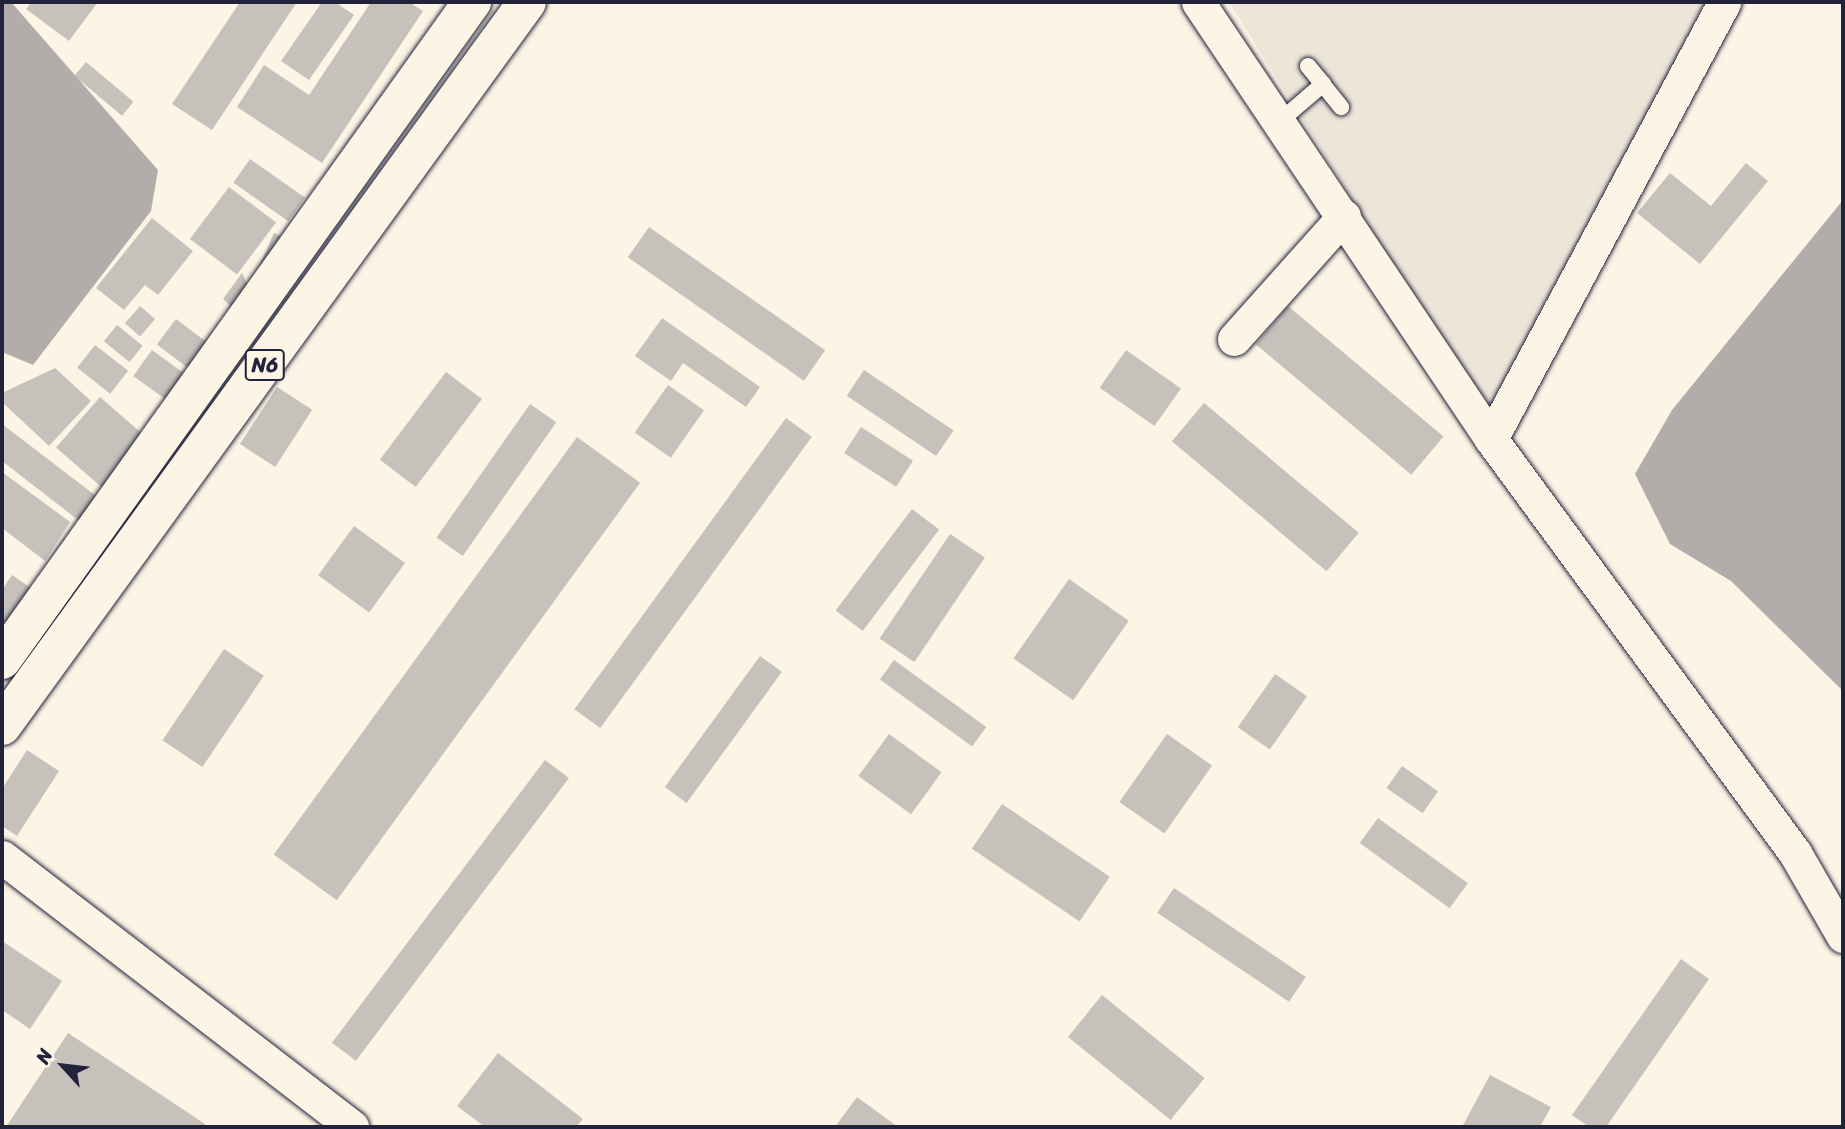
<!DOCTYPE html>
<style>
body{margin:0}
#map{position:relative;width:1845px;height:1129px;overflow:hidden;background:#fcf5e5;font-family:Sriracha,sans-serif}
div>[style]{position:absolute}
.built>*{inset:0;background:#ece5d8}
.water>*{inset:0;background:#b2adab}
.building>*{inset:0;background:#c6c1bb;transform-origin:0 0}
.roads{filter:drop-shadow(0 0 2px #22223b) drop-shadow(0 0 2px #22223b)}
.service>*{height:16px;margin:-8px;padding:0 8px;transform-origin:8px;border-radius:8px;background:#fcf5e5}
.minor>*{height:33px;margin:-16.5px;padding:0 16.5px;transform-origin:16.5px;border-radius:16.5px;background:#fcf5e5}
.trunk>*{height:38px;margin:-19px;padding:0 19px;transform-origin:19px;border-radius:19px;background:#fcf5e5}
span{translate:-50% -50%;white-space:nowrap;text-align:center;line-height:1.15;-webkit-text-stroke:5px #fcf5e5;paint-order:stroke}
.shield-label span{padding:2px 5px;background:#fcf5e5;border:2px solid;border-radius:5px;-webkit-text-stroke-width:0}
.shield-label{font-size:21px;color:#22223b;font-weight:700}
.frame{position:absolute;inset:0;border:4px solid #22223b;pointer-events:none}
.north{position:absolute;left:28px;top:1031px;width:70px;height:70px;-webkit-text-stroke:5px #fcf5e5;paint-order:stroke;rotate:297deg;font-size:19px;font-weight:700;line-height:28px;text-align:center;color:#22223b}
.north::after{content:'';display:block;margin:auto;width:24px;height:32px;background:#22223b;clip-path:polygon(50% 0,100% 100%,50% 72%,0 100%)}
</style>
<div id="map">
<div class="built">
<i style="clip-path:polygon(1229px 2px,1717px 2px,1489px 419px)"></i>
</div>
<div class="water">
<i style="clip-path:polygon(2px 2px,11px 2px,158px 170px,151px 211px,33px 365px,2px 352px)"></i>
<i style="clip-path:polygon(1843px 200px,1843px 691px,1731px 581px,1670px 544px,1635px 474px,1672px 410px)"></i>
</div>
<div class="building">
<i style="clip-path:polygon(32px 2px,98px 2px,69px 41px,26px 9px)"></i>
<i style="clip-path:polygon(240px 2px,297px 2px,212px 130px,172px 104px)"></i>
<i style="clip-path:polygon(322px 2px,335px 2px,354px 15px,309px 80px,281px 61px)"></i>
<i style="clip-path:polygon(371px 2px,409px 2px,423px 11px,322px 163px,237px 107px,264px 65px,309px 95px)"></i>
<i style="left:86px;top:62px;width:62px;height:18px;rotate:40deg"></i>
<i style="left:250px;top:159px;width:67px;height:29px;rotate:35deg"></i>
<i style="clip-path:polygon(1746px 163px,1768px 181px,1700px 264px,1637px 213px,1670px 173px,1711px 206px)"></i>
<i style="left:229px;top:187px;width:59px;height:65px;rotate:37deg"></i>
<i style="clip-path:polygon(152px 218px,193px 251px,158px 295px,145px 285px,124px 310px,96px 288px)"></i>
<i style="left:649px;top:227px;width:215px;height:37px;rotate:35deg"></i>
<i style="left:274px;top:233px;width:17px;height:47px;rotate:24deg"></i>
<i style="clip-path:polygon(242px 273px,250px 290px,236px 311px,223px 299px)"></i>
<i style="left:140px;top:306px;width:20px;height:23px;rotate:41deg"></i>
<i style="left:1288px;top:306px;width:203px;height:50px;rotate:40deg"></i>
<i style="clip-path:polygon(662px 318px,760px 387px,746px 407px,683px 363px,671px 381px,635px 356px)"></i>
<i style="left:176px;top:319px;width:44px;height:32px;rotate:37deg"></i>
<i style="left:117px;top:325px;width:33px;height:21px;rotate:39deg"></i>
<i style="left:95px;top:345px;width:42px;height:29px;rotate:38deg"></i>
<i style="left:152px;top:350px;width:42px;height:32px;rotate:36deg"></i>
<i style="left:1126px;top:350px;width:67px;height:46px;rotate:35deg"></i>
<i style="clip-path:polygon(55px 368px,91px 401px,49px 446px,2px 402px,2px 393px)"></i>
<i style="left:864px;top:370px;width:108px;height:31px;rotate:34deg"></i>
<i style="left:446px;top:372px;width:45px;height:110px;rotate:37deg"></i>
<i style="left:668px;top:385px;width:44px;height:58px;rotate:35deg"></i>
<i style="left:277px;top:387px;width:42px;height:68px;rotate:33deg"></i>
<i style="left:100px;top:397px;width:62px;height:67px;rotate:41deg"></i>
<i style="left:1204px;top:403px;width:202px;height:50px;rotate:40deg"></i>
<i style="left:530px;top:404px;width:32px;height:163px;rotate:35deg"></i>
<i style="left:786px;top:418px;width:32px;height:360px;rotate:36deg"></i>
<i style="clip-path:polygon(2px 424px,100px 499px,82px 523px,2px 461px)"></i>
<i style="left:861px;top:427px;width:62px;height:31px;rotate:33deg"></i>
<i style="left:577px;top:437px;width:78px;height:516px;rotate:36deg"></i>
<i style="clip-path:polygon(2px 472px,70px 522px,45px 561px,2px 528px)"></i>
<i style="left:912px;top:509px;width:34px;height:127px;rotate:37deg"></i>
<i style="left:354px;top:526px;width:63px;height:61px;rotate:36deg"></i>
<i style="left:950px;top:534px;width:42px;height:126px;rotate:34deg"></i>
<i style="clip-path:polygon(12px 575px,31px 588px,2px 631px,2px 590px)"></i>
<i style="left:1069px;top:579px;width:73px;height:97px;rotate:35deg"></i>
<i style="left:224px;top:649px;width:48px;height:110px;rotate:34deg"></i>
<i style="left:760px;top:656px;width:27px;height:162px;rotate:36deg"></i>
<i style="left:894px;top:660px;width:114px;height:24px;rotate:36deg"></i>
<i style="left:1275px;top:674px;width:39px;height:65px;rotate:35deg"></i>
<i style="left:889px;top:734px;width:65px;height:52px;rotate:36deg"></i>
<i style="left:1167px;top:734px;width:55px;height:83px;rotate:35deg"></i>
<i style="clip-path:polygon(27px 750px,59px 771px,17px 836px,2px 826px,2px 789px)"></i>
<i style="left:545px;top:760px;width:30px;height:354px;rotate:37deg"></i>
<i style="left:1402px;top:766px;width:44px;height:27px;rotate:35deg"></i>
<i style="left:1002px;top:804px;width:130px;height:54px;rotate:34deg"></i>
<i style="left:1378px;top:818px;width:111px;height:31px;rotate:36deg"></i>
<i style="left:1174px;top:888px;width:159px;height:30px;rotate:34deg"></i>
<i style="clip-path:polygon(2px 941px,62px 981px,30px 1029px,2px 1010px)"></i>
<i style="clip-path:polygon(1681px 959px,1709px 979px,1606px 1127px,1589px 1127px,1572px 1115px)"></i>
<i style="left:1102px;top:995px;width:132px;height:54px;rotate:39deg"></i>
<i style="clip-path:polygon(68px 1033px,205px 1124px,203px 1127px,6px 1127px)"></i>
<i style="clip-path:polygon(498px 1053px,583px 1119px,576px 1127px,485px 1127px,457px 1106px)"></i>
<i style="clip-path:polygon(1490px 1075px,1551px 1107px,1540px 1127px,1462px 1127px)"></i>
<i style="clip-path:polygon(857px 1097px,898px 1127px,835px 1127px)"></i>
</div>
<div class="roads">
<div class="service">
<i style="left:1280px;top:121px;width:57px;rotate:-40.7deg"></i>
<i style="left:1323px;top:84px;width:23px;rotate:-130deg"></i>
<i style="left:1308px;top:66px;width:53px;rotate:51.2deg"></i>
</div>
<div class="minor">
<i style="left:1198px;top:2px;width:526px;rotate:56.16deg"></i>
<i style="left:1491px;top:439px;width:514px;rotate:53.71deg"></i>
<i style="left:1795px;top:853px;width:96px;rotate:60deg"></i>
<i style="left:1234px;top:339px;width:165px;rotate:-48.2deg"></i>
<i style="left:1491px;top:439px;width:495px;rotate:-61.9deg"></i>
<i style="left:2px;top:857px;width:442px;rotate:37.6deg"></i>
</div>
<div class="trunk">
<i style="left:2px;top:660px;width:809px;rotate:-54.46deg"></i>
<i style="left:2px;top:726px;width:894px;rotate:-54.05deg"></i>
</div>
</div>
<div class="shield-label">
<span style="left:265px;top:365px">N6</span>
</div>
<div class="frame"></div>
<div class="north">N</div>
</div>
